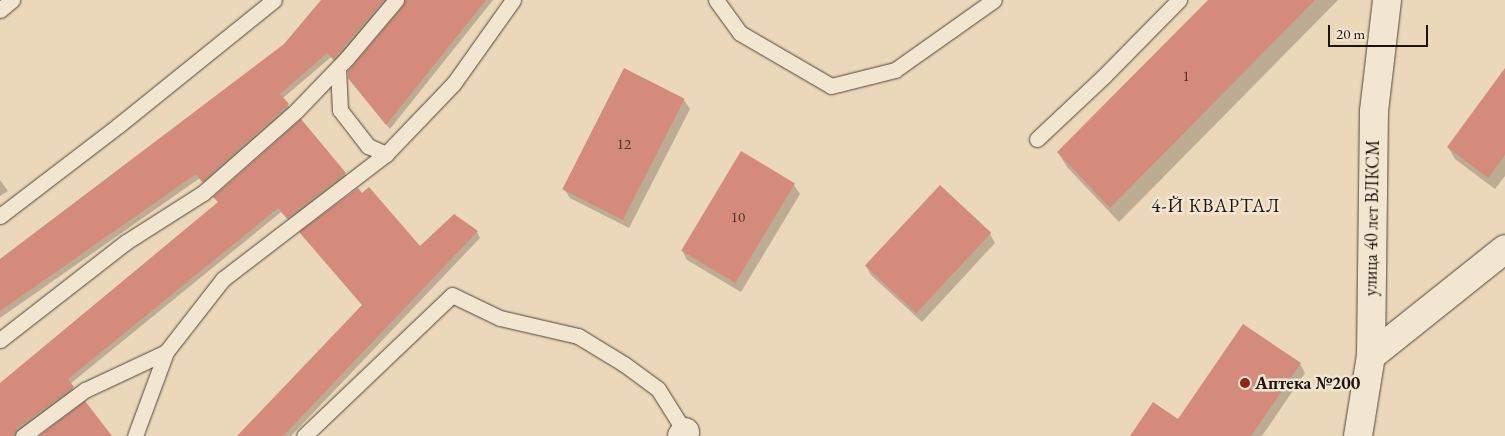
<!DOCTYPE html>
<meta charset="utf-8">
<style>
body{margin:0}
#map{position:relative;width:1505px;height:436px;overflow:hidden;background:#ebd7ba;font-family:"EB Garamond",serif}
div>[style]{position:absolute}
.shadow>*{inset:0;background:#0003}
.building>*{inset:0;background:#d48b7b;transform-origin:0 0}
.roads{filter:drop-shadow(0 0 1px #504638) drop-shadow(0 0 1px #504638)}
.lane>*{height:15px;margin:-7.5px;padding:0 7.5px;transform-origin:7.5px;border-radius:7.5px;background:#f2e5d2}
.street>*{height:28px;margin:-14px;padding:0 14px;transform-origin:14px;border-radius:14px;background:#f2e5d2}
.secondary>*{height:28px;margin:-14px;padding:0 14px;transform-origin:14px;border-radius:14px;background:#f2e5d2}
.dots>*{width:14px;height:14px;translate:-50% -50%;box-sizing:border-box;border:2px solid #f2e5d2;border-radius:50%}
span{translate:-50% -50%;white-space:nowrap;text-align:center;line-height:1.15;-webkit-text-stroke:5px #f2e5d2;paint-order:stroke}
.number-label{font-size:15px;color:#4b3228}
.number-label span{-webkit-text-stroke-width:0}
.street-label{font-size:18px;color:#1d150d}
.poi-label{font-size:18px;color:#1d150d;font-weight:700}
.left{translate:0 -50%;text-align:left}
.neighbourhood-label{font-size:19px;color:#1d150d;letter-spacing:1px}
.scale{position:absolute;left:1328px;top:25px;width:100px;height:22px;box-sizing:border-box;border:2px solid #1d150d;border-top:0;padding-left:6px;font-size:15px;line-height:18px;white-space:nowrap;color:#1d150d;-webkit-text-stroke:4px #f2e5d2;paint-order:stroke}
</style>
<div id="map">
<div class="shadow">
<i style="clip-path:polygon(323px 0,390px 0,336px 63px,331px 57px,283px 98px,291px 110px,205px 185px,200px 178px,0 318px,0 261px,190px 157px)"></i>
<i style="clip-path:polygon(405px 0,493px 0,390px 129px,352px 83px,405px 6px)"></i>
<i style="clip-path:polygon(1210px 0,1338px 0,1119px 222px,1067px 167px,1058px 152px)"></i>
<i style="clip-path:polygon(1505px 70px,1505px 176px,1495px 189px,1455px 159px,1448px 147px)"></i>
<i style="clip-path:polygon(684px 100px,690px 109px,629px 228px,570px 198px,564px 189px)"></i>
<i style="clip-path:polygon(345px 174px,347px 178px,290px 222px,281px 212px,70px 384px,75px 392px,18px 436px,0 436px,0 384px,219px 203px)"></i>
<i style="clip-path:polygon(0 180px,8px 191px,0 196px)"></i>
<i style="clip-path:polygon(794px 185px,800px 194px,741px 292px,687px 260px,682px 250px)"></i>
<i style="clip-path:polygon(940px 187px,990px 234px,995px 243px,922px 322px,871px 275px,866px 266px)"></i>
<i style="clip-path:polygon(454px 215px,477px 232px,480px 238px,291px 436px,239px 436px,363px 306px,301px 233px,420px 248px)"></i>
<i style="clip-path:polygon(1300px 364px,1305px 373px,1262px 436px,1131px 436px,1178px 421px)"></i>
</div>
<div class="building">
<i style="clip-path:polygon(321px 0,384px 0,333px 59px,327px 53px,280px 94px,289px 104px,202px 182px,196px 174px,0 311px,0 259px,284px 44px)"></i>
<i style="clip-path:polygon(405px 0,486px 0,386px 125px,348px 78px,348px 71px,403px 6px)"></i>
<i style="clip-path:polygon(1208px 0,1315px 0,1110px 208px,1057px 152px)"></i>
<i style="left:624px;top:68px;width:68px;height:136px;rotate:27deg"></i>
<i style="clip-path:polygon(1505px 68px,1505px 155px,1488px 178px,1447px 147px)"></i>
<i style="clip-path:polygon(301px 119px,346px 173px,287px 218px,278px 208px,68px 379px,74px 387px,17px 428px,14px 436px,0 436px,0 383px,218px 202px,213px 197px)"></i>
<i style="left:741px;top:151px;width:63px;height:116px;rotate:31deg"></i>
<i style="left:940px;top:185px;width:70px;height:110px;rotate:43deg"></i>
<i style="clip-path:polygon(369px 187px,420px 246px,454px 214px,478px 231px,283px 436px,237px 436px,362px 305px,299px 232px,358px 188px,362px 193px)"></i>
<i style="clip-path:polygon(1243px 324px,1301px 363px,1251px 436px,1130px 436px,1153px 402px,1178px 419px)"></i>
<i style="clip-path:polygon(85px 401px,112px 436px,39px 436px)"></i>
</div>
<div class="roads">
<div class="lane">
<i style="left:716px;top:0;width:41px;rotate:54deg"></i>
<i style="left:740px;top:33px;width:105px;rotate:30.2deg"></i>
<i style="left:831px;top:86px;width:66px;rotate:-14deg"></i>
<i style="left:895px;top:70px;width:121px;rotate:-35.3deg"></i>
<i style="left:0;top:10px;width:16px;rotate:-40deg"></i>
<i style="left:338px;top:68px;width:42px;rotate:87.3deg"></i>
<i style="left:340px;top:110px;width:46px;rotate:52.1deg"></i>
<i style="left:368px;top:146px;width:20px;rotate:24deg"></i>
<i style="left:1037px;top:139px;width:92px;rotate:-43.2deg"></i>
<i style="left:1104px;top:76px;width:107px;rotate:-45.4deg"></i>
<i style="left:0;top:216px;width:150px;rotate:-37.4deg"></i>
<i style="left:119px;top:125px;width:199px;rotate:-38.9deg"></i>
<i style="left:0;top:340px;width:160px;rotate:-37.9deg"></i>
<i style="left:126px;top:242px;width:91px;rotate:-32.5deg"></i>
<i style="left:203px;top:193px;width:125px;rotate:-41.4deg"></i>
<i style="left:297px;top:110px;width:72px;rotate:-46.1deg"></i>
<i style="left:347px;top:58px;width:76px;rotate:-49.8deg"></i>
<i style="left:23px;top:436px;width:77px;rotate:-36.6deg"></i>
<i style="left:85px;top:390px;width:89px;rotate:-25.1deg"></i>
<i style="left:166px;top:352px;width:93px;rotate:-52deg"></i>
<i style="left:223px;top:279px;width:205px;rotate:-37.5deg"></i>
<i style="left:386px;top:154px;width:98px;rotate:-46.2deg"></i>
<i style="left:454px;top:83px;width:102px;rotate:-54.6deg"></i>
<i style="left:135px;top:436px;width:90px;rotate:-69.7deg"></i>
<i style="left:304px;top:436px;width:204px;rotate:-43.6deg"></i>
<i style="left:452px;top:295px;width:53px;rotate:25.6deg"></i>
<i style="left:500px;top:318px;width:80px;rotate:13deg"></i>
<i style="left:578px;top:336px;width:54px;rotate:31.3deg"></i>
<i style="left:624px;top:364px;width:42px;rotate:36.3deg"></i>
<i style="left:658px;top:389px;width:51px;rotate:57.9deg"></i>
</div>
<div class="street">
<i style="left:682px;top:436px;width:5px;rotate:-53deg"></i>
</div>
<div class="secondary">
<i style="left:1371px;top:356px;width:171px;rotate:-38.6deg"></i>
<i style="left:1358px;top:436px;width:81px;rotate:-80.8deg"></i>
<i style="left:1371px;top:356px;width:245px;rotate:-89.3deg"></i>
<i style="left:1374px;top:111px;width:112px;rotate:-83.3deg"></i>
</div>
</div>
<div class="dots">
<i style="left:1245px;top:383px;background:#8f2418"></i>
</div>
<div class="number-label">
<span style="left:1186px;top:76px">1</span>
<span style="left:624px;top:144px">12</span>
<span style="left:738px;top:217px">10</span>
</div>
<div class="street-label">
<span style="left:1372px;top:218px;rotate:-89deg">улица 40 лет ВЛКСМ</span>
</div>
<div class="poi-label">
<span class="left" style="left:1255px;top:383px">Аптека №200</span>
</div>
<div class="neighbourhood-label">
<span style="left:1216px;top:206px">4-Й КВАРТАЛ</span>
</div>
<div class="scale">20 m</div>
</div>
